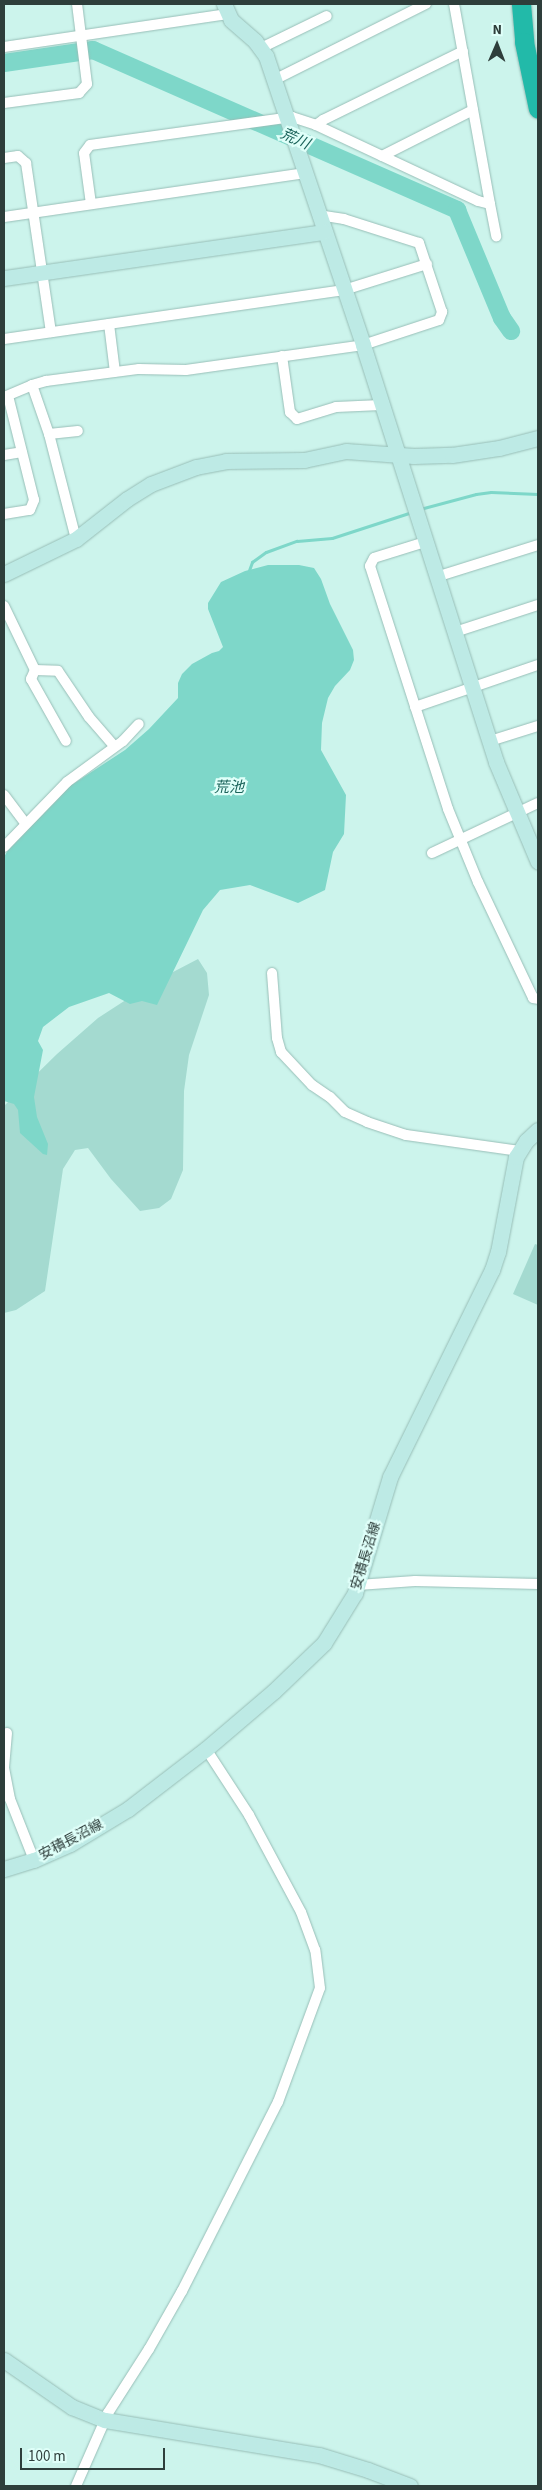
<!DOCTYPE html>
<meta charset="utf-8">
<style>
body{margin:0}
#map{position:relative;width:542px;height:2490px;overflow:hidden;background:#ccf4ec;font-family:"Source Sans 3","Noto Sans JP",sans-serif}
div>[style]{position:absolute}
.green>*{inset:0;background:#a4dad0}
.water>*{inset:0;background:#7ed7c9}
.stream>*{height:3px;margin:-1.5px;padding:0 1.5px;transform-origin:1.5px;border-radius:1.5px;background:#7ed7c9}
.river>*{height:18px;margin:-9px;padding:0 9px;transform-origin:9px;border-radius:9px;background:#7ed7c9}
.roads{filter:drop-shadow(0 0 1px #98beb7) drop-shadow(0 0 1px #98beb7)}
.street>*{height:10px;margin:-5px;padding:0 5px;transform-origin:5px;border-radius:5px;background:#fff}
.secondary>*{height:15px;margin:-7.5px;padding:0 7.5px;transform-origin:7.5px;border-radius:7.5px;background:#bdeae5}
.highway>*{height:19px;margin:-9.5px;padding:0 9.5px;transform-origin:9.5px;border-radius:9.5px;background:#22baa9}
span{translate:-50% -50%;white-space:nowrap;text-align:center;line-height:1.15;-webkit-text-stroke:4.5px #dffff9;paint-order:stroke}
.street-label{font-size:14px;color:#2e3e3b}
.water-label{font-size:15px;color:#1a635a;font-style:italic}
.frame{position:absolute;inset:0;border:5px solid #2e3e3b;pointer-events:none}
.north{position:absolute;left:472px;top:20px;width:50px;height:50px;-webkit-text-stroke:4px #dffff9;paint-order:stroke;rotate:1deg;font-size:14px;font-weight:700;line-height:20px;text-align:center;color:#2e3e3b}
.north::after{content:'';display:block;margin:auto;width:18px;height:22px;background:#2e3e3b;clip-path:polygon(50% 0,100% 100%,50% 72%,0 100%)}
.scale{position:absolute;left:20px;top:2448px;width:145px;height:22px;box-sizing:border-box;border:2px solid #2e3e3b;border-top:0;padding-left:6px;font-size:15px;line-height:18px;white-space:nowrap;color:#2e3e3b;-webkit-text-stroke:4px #dffff9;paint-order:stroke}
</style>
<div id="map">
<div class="green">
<i style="clip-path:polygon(198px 959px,207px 973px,209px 995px,189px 1055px,184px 1091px,183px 1170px,171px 1199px,159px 1208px,140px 1211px,111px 1179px,88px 1148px,75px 1150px,63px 1169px,45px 1291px,16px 1310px,4px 1313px,4px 1106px,57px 1054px,98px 1018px,152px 983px)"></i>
<i style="clip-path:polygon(535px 1244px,538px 1245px,538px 1305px,513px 1294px)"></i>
</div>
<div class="water">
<i style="clip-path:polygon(268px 565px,299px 565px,314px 568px,321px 579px,330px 604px,353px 650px,354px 660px,350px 670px,335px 686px,328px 698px,322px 723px,321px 750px,346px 795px,344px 834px,333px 852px,325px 890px,298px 903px,250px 885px,220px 890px,203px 910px,157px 1005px,142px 1001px,130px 1004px,109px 993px,69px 1007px,43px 1027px,38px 1041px,43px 1050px,34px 1097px,37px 1117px,48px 1144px,47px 1155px,43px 1154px,20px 1133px,18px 1110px,14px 1104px,4px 1101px,4px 857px,8px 850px,70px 786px,125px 750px,149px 729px,178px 698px,178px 683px,182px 674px,192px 664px,212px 653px,219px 651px,223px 647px,221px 642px,208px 609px,208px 603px,221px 582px,245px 571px)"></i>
</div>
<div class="stream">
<i style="left:420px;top:509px;width:58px;rotate:-15deg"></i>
<i style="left:476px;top:494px;width:15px;rotate:-8deg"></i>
<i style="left:491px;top:492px;width:47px;rotate:2.4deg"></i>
<i style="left:248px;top:573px;width:12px;rotate:-70deg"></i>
<i style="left:252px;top:562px;width:17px;rotate:-36deg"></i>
<i style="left:266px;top:552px;width:33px;rotate:-20deg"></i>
<i style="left:297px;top:541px;width:35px;rotate:-5deg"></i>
<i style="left:332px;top:538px;width:84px;rotate:-18deg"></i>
</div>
<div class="river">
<i style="left:4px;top:63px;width:90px;rotate:-8.3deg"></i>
<i style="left:93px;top:50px;width:398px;rotate:23.7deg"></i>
<i style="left:457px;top:210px;width:117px;rotate:67.4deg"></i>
<i style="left:502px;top:318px;width:16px;rotate:55deg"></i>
</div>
<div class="roads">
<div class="street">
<i style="left:4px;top:47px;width:226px;rotate:-8.4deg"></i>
<i style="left:261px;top:48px;width:73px;rotate:-25.9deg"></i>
<i style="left:274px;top:80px;width:170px;rotate:-26.6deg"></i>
<i style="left:4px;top:103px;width:76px;rotate:-7.6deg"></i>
<i style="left:79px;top:93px;width:12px;rotate:-48deg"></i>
<i style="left:87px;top:84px;width:81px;rotate:-97.1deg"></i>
<i style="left:316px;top:125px;width:9px;rotate:-36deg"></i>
<i style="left:323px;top:120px;width:156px;rotate:-26.2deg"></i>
<i style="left:382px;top:156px;width:102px;rotate:-26.8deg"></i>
<i style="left:4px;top:158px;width:14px;rotate:-8deg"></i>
<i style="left:18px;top:156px;width:11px;rotate:41deg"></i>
<i style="left:26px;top:163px;width:171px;rotate:81.6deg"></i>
<i style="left:91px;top:204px;width:51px;rotate:-97.8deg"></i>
<i style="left:84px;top:153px;width:10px;rotate:-53deg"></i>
<i style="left:90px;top:145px;width:204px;rotate:-7.9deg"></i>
<i style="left:292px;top:117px;width:25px;rotate:18deg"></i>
<i style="left:316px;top:125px;width:179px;rotate:25.1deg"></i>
<i style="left:478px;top:201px;width:12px;rotate:14deg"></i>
<i style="left:490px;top:204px;width:203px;rotate:-100.2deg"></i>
<i style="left:490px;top:204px;width:33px;rotate:79deg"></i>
<i style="left:4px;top:217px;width:303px;rotate:-8.3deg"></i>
<i style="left:109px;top:324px;width:48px;rotate:82.9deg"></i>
<i style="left:4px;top:339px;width:344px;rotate:-8.2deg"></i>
<i style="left:344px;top:290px;width:87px;rotate:-17.4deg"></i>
<i style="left:282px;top:356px;width:57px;rotate:81.9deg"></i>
<i style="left:290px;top:412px;width:10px;rotate:45deg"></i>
<i style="left:297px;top:419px;width:41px;rotate:-17.1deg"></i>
<i style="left:336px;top:407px;width:45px;rotate:-2.5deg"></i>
<i style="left:32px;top:385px;width:52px;rotate:70.9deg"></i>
<i style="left:49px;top:434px;width:108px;rotate:75.6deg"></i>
<i style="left:4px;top:397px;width:30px;rotate:-23deg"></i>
<i style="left:32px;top:385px;width:15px;rotate:-16deg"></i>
<i style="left:46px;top:381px;width:94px;rotate:-7.4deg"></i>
<i style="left:139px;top:369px;width:47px;rotate:1.2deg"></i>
<i style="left:186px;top:370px;width:179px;rotate:-8deg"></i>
<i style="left:363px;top:345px;width:80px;rotate:-18.2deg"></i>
<i style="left:439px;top:320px;width:9px;rotate:-69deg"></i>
<i style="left:442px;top:312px;width:73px;rotate:-108.4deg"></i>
<i style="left:419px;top:243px;width:79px;rotate:-162.3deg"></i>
<i style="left:344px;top:219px;width:25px;rotate:-171deg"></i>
<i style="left:49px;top:434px;width:29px;rotate:-6deg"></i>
<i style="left:4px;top:455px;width:18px;rotate:-9deg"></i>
<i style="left:4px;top:514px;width:26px;rotate:-9deg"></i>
<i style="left:30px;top:510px;width:11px;rotate:-68deg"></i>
<i style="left:34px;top:500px;width:107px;rotate:-104deg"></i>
<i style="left:425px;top:542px;width:53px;rotate:162.6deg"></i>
<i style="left:374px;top:558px;width:9px;rotate:117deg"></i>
<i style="left:370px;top:566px;width:255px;rotate:72.2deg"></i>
<i style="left:448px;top:809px;width:79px;rotate:67.7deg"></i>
<i style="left:478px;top:882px;width:128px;rotate:64.6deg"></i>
<i style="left:533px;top:998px;width:5px;rotate:11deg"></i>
<i style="left:436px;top:577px;width:107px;rotate:-17.4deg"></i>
<i style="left:4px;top:606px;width:71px;rotate:64.2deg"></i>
<i style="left:455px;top:632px;width:87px;rotate:-18deg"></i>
<i style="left:35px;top:670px;width:23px;rotate:2deg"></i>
<i style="left:58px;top:671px;width:55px;rotate:56deg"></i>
<i style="left:89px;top:717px;width:38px;rotate:49deg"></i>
<i style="left:35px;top:670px;width:10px;rotate:114deg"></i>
<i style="left:31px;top:679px;width:71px;rotate:60.6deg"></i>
<i style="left:415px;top:707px;width:130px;rotate:-18.9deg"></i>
<i style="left:490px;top:741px;width:50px;rotate:-17.4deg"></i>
<i style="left:4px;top:795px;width:36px;rotate:53deg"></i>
<i style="left:4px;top:847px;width:91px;rotate:-45.9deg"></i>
<i style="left:67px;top:782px;width:69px;rotate:-36.2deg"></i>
<i style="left:123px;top:741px;width:23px;rotate:-47deg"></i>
<i style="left:432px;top:853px;width:117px;rotate:-25.3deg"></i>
<i style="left:272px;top:973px;width:65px;rotate:85.6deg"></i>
<i style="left:277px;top:1038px;width:15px;rotate:74deg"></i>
<i style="left:281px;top:1052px;width:45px;rotate:46.8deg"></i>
<i style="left:312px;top:1085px;width:22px;rotate:34deg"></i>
<i style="left:330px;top:1097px;width:21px;rotate:45deg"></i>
<i style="left:345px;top:1112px;width:24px;rotate:24deg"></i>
<i style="left:367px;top:1122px;width:41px;rotate:18.4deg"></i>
<i style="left:406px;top:1135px;width:115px;rotate:8deg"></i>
<i style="left:358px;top:1585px;width:57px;rotate:-4deg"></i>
<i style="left:415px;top:1581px;width:123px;rotate:1.4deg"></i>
<i style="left:7px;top:1733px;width:35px;rotate:95deg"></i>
<i style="left:4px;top:1768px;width:32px;rotate:79deg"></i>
<i style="left:10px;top:1799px;width:66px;rotate:68.5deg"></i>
<i style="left:76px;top:2486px;width:80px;rotate:-66.3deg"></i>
<i style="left:108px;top:2413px;width:76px;rotate:-57.4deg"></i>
<i style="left:149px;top:2349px;width:67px;rotate:-60.4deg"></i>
<i style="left:182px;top:2291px;width:212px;rotate:-63.1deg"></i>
<i style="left:278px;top:2102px;width:121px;rotate:-69.8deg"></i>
<i style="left:320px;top:1988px;width:38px;rotate:-97deg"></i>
<i style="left:315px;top:1950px;width:40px;rotate:-110.2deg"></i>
<i style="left:301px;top:1912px;width:110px;rotate:-118.2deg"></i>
<i style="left:249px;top:1815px;width:79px;rotate:-123.1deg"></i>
</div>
<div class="secondary">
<i style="left:224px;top:4px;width:17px;rotate:66deg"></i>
<i style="left:231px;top:20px;width:32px;rotate:41deg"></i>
<i style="left:255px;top:41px;width:19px;rotate:54deg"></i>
<i style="left:266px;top:56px;width:305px;rotate:71.4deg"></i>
<i style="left:363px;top:345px;width:438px;rotate:72.3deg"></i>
<i style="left:496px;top:762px;width:108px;rotate:67.2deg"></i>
<i style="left:4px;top:278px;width:323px;rotate:-8.2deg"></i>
<i style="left:4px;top:574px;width:80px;rotate:-25.9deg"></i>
<i style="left:76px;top:539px;width:65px;rotate:-38.1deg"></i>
<i style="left:127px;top:499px;width:28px;rotate:-32deg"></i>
<i style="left:151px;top:484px;width:48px;rotate:-20.7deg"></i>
<i style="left:196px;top:467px;width:31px;rotate:-11deg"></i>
<i style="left:226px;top:461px;width:78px;rotate:-0.7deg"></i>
<i style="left:304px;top:460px;width:43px;rotate:-12.1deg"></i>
<i style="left:346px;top:451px;width:68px;rotate:4.2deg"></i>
<i style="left:414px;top:456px;width:38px;rotate:-2deg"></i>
<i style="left:452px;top:455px;width:48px;rotate:-8.5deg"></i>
<i style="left:499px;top:448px;width:40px;rotate:-14.4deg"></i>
<i style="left:4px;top:1869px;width:31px;rotate:-17deg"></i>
<i style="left:34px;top:1860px;width:39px;rotate:-24deg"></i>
<i style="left:70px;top:1844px;width:68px;rotate:-31.1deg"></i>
<i style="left:128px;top:1809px;width:98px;rotate:-37.6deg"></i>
<i style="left:206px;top:1749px;width:89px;rotate:-40.5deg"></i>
<i style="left:274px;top:1691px;width:69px;rotate:-43.8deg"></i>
<i style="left:324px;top:1643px;width:59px;rotate:-58.2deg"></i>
<i style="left:355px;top:1593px;width:121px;rotate:-73.2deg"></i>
<i style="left:390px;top:1477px;width:231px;rotate:-63.8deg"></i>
<i style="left:492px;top:1270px;width:19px;rotate:-72deg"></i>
<i style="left:498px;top:1252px;width:97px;rotate:-79.3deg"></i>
<i style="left:516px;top:1157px;width:19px;rotate:-58deg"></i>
<i style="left:526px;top:1141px;width:16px;rotate:-43deg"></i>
<i style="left:4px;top:2360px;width:83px;rotate:34.7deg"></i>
<i style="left:72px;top:2407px;width:35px;rotate:22deg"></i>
<i style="left:105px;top:2420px;width:217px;rotate:9.3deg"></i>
<i style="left:319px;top:2455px;width:51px;rotate:17deg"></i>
<i style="left:368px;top:2470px;width:45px;rotate:20.9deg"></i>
</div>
<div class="highway">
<i style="left:521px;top:4px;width:38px;rotate:85deg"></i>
<i style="left:524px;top:42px;width:68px;rotate:78.2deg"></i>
</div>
</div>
<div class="street-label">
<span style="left:366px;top:1556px;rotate:-73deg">安積長沼線</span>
<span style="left:71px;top:1840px;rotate:-28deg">安積長沼線</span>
</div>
<div class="water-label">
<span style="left:295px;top:139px;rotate:24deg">荒川</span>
<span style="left:229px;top:788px">荒池</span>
</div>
<div class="frame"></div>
<div class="north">N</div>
<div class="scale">100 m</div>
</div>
